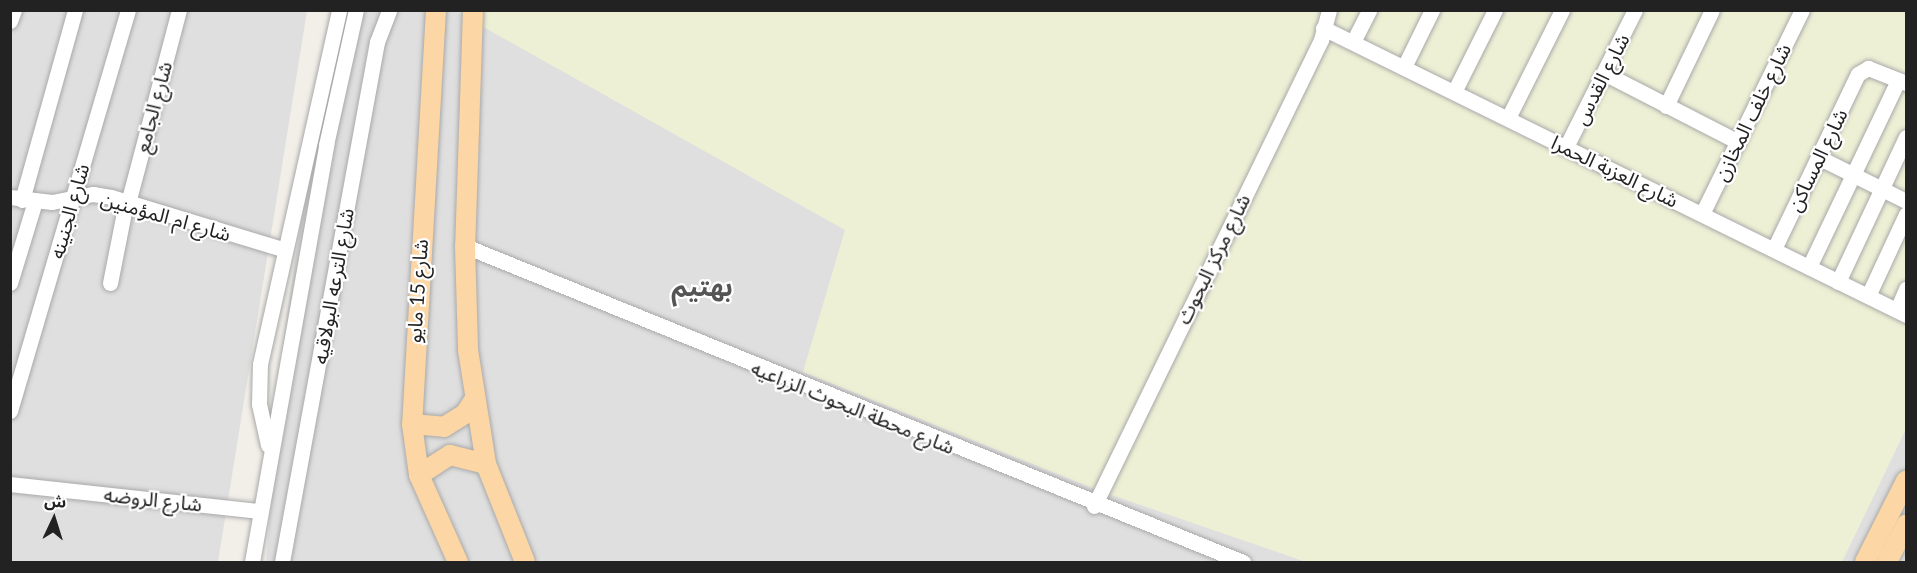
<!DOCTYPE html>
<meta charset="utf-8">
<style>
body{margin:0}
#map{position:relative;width:1917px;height:573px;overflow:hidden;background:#f2efe9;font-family:Lato,"Noto Sans Arabic",sans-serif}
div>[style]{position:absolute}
.residential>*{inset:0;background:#e0dfdf}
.farmland>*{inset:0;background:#eef0d5}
.roads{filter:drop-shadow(0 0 2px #a9a9a9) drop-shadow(0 0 2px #a9a9a9)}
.minor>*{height:15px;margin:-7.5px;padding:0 7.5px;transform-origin:7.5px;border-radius:7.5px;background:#fff}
.major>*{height:20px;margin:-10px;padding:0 10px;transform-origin:10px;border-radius:10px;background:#fcd6a4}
span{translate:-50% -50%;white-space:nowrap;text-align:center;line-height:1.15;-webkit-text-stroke:4.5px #fff;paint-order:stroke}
.street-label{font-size:20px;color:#222}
.district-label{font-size:26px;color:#555;font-weight:700}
.frame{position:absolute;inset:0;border:12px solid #222;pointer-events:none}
.north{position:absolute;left:24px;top:489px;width:60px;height:60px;-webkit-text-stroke:4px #fff;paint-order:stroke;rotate:4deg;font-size:16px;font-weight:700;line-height:24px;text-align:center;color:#222}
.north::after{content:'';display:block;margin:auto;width:21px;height:27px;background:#222;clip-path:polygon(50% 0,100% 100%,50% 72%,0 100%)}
</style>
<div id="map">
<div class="residential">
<i style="clip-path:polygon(10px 11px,307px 11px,218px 562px,11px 562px)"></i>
<i style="clip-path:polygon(347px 11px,1906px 11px,1906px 562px,266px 562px,284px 337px,301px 219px)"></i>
</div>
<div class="farmland">
<i style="clip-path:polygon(455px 11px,1906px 11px,1906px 429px,1842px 562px,1306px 562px,1100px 491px,803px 372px,845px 230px)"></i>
</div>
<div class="roads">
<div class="minor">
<i style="left:10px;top:21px;width:12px;rotate:-70deg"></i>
<i style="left:1323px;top:28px;width:650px;rotate:26.21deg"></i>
<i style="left:1353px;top:42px;width:36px;rotate:-63deg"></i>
<i style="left:1404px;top:67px;width:64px;rotate:-63.8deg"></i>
<i style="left:1604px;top:73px;width:151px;rotate:27.2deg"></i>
<i style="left:1454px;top:92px;width:92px;rotate:-63.4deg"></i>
<i style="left:1666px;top:106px;width:106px;rotate:-64.4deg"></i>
<i style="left:1508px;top:118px;width:121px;rotate:-63.4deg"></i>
<i style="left:1566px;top:147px;width:153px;rotate:-63.3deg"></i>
<i style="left:1818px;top:157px;width:98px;rotate:26.6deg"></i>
<i style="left:10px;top:197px;width:42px;rotate:6.8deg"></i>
<i style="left:52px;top:202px;width:42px;rotate:-11deg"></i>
<i style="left:93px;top:194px;width:18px;rotate:9deg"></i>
<i style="left:111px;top:197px;width:182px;rotate:16.9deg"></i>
<i style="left:22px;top:200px;width:197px;rotate:-74.4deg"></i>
<i style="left:128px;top:203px;width:200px;rotate:-75.2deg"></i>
<i style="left:1702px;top:214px;width:227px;rotate:-63.9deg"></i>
<i style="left:465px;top:246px;width:840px;rotate:22.11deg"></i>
<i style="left:1774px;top:249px;width:194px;rotate:-64.4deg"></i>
<i style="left:1858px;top:74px;width:12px;rotate:-31deg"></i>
<i style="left:1868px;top:68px;width:41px;rotate:21.5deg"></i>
<i style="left:1809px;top:267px;width:207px;rotate:-64.5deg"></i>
<i style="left:1838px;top:282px;width:160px;rotate:-64.9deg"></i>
<i style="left:10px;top:283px;width:86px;rotate:-73deg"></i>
<i style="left:110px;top:283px;width:83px;rotate:-78.8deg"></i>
<i style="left:1868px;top:296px;width:90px;rotate:-65.1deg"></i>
<i style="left:1897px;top:310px;width:23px;rotate:-67deg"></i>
<i style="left:10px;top:411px;width:418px;rotate:-73.6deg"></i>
<i style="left:268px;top:445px;width:42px;rotate:-102.4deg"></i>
<i style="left:259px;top:404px;width:40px;rotate:-88.6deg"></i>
<i style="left:260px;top:364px;width:363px;rotate:-77.4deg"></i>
<i style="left:10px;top:484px;width:251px;rotate:6.2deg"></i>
<i style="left:1094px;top:506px;width:518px;rotate:-64.03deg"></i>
<i style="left:1321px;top:40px;width:31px;rotate:-75deg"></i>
<i style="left:252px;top:562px;width:424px;rotate:-79.9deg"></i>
<i style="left:326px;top:145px;width:138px;rotate:-77.5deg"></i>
<i style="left:282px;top:562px;width:529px;rotate:-79.65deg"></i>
<i style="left:377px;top:42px;width:34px;rotate:-69deg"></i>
</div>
<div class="major">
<i style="left:436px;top:10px;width:415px;rotate:93.3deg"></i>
<i style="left:412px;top:424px;width:51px;rotate:82.2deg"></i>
<i style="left:419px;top:475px;width:95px;rotate:65.9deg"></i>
<i style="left:473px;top:10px;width:236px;rotate:91.9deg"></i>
<i style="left:465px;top:246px;width:104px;rotate:88.3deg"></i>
<i style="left:468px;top:350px;width:115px;rotate:81deg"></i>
<i style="left:486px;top:464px;width:105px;rotate:68.3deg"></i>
<i style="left:412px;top:424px;width:32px;rotate:5deg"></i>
<i style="left:444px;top:427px;width:25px;rotate:-32deg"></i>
<i style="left:465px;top:414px;width:17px;rotate:-57deg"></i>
<i style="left:419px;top:475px;width:37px;rotate:-33deg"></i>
<i style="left:450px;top:455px;width:37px;rotate:14deg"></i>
<i style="left:1865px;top:562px;width:91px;rotate:-63.2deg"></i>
<i style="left:1887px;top:562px;width:42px;rotate:-62.8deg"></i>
</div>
</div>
<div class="street-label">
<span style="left:1601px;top:79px;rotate:-63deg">شارع القدس</span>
<span style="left:153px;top:107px;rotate:-75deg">شارع الجامع</span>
<span style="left:1752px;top:112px;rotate:-64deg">شارع خلف المخازن</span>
<span style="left:1817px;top:160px;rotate:-64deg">شارع المساكن</span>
<span style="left:1615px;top:171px;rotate:26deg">شارع العزبة الحمرا</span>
<span style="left:69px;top:211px;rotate:-74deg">شارع الجنينه</span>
<span style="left:166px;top:216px;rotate:16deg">شارع ام المؤمنين</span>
<span style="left:1213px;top:259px;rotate:-64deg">شارع مركز البحوث</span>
<span style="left:333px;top:286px;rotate:-80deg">شارع الترعه البولاقيه</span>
<span style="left:417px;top:291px;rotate:-86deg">شارع 15 مايو</span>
<span style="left:853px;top:407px;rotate:22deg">شارع محطة البحوث الزراعيه</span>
<span style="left:153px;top:499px;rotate:6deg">شارع الروضه</span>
</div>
<div class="district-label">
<span style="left:702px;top:287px">بهتيم</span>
</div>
<div class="frame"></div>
<div class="north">ش</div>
</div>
